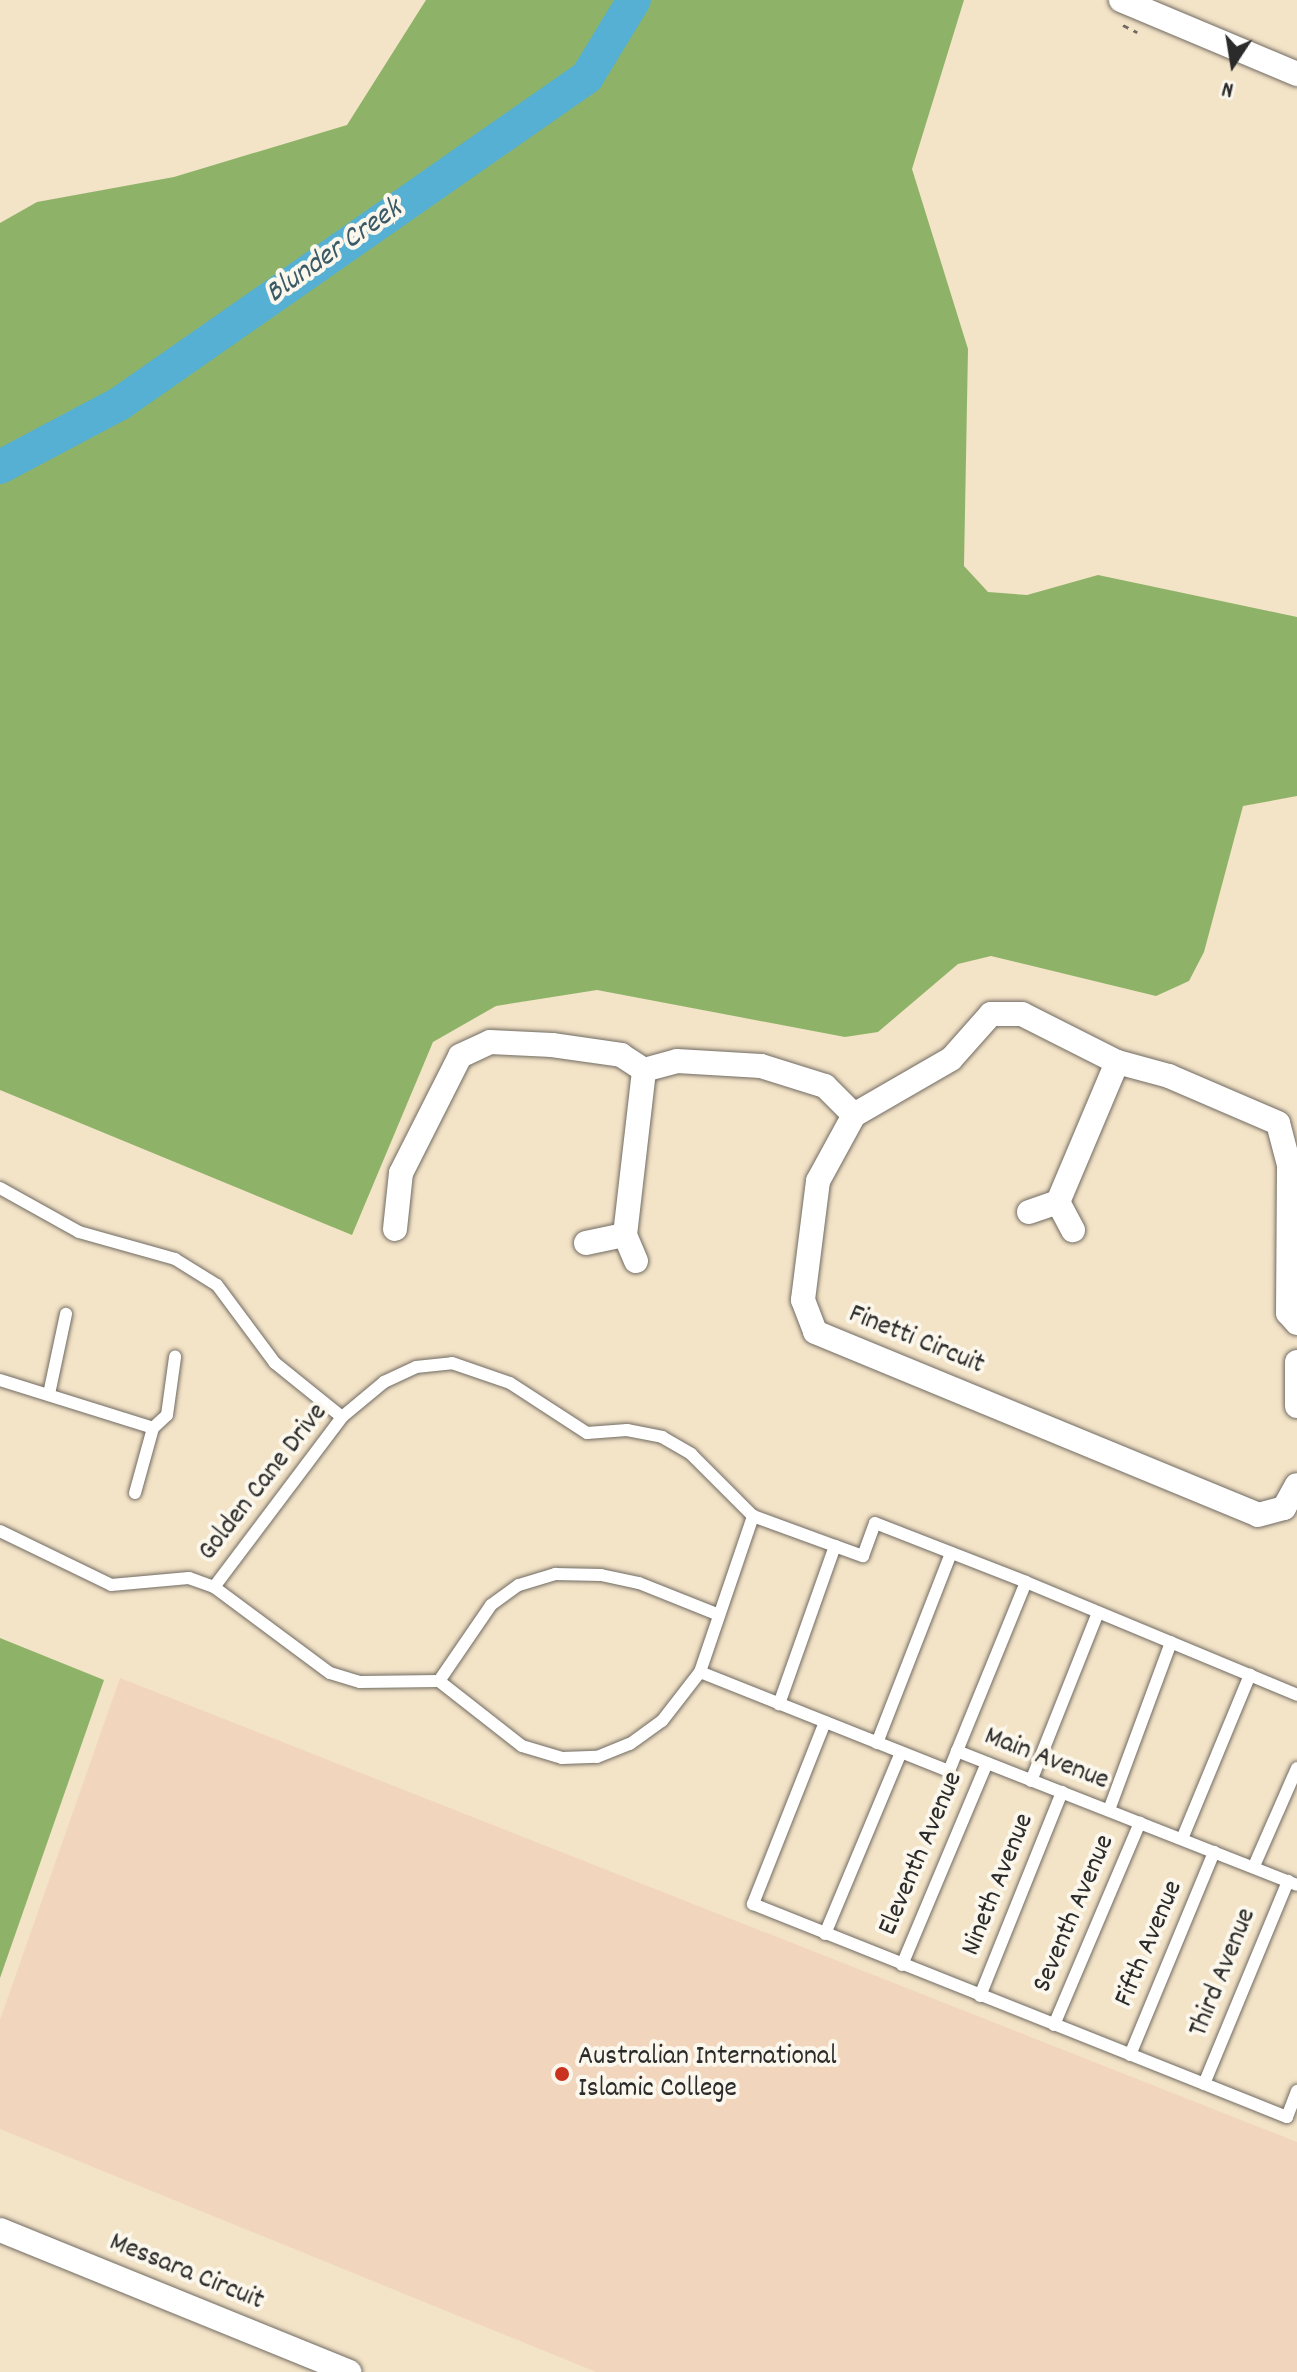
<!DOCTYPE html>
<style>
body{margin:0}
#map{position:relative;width:1297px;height:2372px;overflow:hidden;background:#f3e3c7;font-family:Dekko,sans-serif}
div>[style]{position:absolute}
.built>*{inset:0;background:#f2d5bd}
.forest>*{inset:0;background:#8eb368}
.river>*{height:34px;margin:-17px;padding:0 17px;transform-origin:17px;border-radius:17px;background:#55b0d3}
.path>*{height:3px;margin-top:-1.5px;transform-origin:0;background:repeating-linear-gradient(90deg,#716b62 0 6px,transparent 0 12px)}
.roads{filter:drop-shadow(0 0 2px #716b62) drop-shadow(0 0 2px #716b62)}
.service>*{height:12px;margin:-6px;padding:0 6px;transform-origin:6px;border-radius:6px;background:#fff}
.minor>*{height:24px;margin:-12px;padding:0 12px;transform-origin:12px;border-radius:12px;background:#fff}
.dots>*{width:22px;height:22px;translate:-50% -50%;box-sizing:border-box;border:4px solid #fbf7ec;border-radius:50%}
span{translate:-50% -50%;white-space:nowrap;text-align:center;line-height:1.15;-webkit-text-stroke:8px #fbf7ec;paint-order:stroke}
.street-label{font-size:28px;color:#2b2b2b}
.poi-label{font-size:28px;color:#2b2b2b}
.left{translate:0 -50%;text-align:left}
.water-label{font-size:30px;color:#3a5a66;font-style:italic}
.north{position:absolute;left:1193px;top:24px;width:80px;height:80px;-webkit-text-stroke:6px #fbf7ec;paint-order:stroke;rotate:192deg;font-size:22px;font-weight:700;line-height:32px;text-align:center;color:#2b2b2b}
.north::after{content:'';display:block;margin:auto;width:28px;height:36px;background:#2b2b2b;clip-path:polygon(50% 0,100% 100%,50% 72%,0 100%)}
</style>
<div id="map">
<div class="built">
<i style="clip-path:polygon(120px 1678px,1297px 2142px,1297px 2372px,596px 2372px,0 2129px,0 2020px)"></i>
</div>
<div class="forest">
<i style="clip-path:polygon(426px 0,964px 0,912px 169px,968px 349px,964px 566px,988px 592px,1027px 595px,1098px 575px,1297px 617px,1297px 796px,1243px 806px,1204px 952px,1189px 981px,1156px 996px,991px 956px,958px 964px,878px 1032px,845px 1037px,597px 990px,496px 1006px,433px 1042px,352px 1235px,0 1090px,0 223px,37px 202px,174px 177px,347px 125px)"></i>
<i style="clip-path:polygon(0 1638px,104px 1680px,0 1978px)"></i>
</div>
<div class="river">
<i style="left:0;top:467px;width:135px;rotate:-27.9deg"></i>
<i style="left:119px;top:404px;width:571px;rotate:-34.94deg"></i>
<i style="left:587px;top:77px;width:90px;rotate:-58.6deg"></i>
</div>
<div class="path">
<i style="left:1123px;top:25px;width:16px;rotate:27deg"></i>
</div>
<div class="roads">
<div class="service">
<i style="left:0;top:1188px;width:90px;rotate:29.1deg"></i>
<i style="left:79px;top:1232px;width:100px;rotate:15.7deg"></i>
<i style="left:175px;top:1259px;width:49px;rotate:31.8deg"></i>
<i style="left:217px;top:1285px;width:97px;rotate:53.4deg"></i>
<i style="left:275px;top:1363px;width:86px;rotate:38.9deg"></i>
<i style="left:0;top:1380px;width:160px;rotate:17.4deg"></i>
<i style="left:49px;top:1394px;width:82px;rotate:-78deg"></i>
<i style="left:135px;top:1493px;width:67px;rotate:-74.5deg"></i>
<i style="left:153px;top:1428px;width:19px;rotate:-43deg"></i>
<i style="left:167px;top:1415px;width:59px;rotate:-82.1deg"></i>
<i style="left:0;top:1531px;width:123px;rotate:25.9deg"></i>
<i style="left:111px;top:1585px;width:78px;rotate:-5.1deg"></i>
<i style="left:189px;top:1578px;width:27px;rotate:20deg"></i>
<i style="left:214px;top:1587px;width:144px;rotate:36.6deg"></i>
<i style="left:330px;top:1673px;width:31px;rotate:17deg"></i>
<i style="left:360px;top:1682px;width:79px;rotate:-0.7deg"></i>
<i style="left:439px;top:1681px;width:105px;rotate:38.1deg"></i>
<i style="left:522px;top:1746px;width:42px;rotate:16.7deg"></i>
<i style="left:562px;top:1758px;width:35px;rotate:-2deg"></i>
<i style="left:597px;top:1757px;width:35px;rotate:-22deg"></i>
<i style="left:630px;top:1744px;width:39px;rotate:-36deg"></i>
<i style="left:662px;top:1721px;width:62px;rotate:-52.2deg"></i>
<i style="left:700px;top:1672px;width:165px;rotate:-71.2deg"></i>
<i style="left:835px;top:1546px;width:30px;rotate:20deg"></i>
<i style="left:863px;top:1556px;width:35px;rotate:-70deg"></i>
<i style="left:875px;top:1523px;width:162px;rotate:21.3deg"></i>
<i style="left:1026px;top:1582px;width:183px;rotate:112.2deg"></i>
<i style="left:1026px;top:1582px;width:294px;rotate:22.6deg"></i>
<i style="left:214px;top:1587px;width:213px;rotate:-53deg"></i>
<i style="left:342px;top:1417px;width:55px;rotate:-39.8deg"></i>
<i style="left:384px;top:1382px;width:35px;rotate:-25deg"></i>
<i style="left:416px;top:1367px;width:36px;rotate:-6deg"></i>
<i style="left:452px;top:1363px;width:61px;rotate:19deg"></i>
<i style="left:510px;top:1383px;width:92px;rotate:33deg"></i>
<i style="left:587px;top:1433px;width:40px;rotate:-4.3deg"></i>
<i style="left:627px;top:1430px;width:36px;rotate:11deg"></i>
<i style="left:662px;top:1437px;width:34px;rotate:30deg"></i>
<i style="left:691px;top:1454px;width:88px;rotate:45deg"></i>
<i style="left:753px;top:1516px;width:87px;rotate:20.1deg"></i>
<i style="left:835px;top:1546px;width:168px;rotate:109.5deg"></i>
<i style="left:700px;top:1672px;width:268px;rotate:21.7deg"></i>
<i style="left:949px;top:1771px;width:22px;rotate:-68deg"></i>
<i style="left:957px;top:1751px;width:365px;rotate:21.5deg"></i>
<i style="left:439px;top:1681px;width:92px;rotate:-55.6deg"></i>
<i style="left:491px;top:1605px;width:34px;rotate:-36deg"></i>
<i style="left:519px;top:1585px;width:38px;rotate:-17deg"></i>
<i style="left:555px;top:1574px;width:46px;rotate:1.2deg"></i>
<i style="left:601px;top:1575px;width:39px;rotate:12deg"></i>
<i style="left:639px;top:1583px;width:86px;rotate:21.8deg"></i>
<i style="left:825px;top:1722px;width:196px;rotate:111.6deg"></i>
<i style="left:753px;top:1904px;width:575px;rotate:21.75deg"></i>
<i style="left:1287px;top:2117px;width:28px;rotate:-69deg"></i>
<i style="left:877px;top:1743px;width:204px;rotate:-68.7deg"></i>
<i style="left:1031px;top:1781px;width:181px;rotate:-68.3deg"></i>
<i style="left:1109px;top:1810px;width:179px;rotate:-69.7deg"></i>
<i style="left:1182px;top:1839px;width:178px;rotate:-67.5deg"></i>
<i style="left:1254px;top:1866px;width:107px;rotate:-66.3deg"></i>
<i style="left:825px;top:1934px;width:197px;rotate:-67.3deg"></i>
<i style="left:902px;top:1965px;width:219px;rotate:-67.2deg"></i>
<i style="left:980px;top:1996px;width:220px;rotate:-68.1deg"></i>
<i style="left:1054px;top:2025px;width:220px;rotate:-67deg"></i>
<i style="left:1130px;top:2055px;width:220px;rotate:-67.5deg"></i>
<i style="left:1204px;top:2084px;width:220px;rotate:-67.5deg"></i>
</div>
<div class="minor">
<i style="left:1121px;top:0;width:191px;rotate:22.8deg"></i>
<i style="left:1058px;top:1202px;width:32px;rotate:62deg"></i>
<i style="left:1029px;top:1212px;width:31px;rotate:-19deg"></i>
<i style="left:1058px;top:1202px;width:152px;rotate:-67.1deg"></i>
<i style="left:395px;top:1229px;width:56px;rotate:-83.9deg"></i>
<i style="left:401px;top:1173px;width:131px;rotate:-63.2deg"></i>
<i style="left:460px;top:1056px;width:33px;rotate:-25deg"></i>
<i style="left:490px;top:1042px;width:62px;rotate:2.8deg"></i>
<i style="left:552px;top:1045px;width:70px;rotate:8.2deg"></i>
<i style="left:621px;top:1055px;width:27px;rotate:33deg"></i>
<i style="left:586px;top:1243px;width:40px;rotate:-12deg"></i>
<i style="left:636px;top:1261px;width:28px;rotate:-113deg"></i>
<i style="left:625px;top:1235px;width:166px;rotate:-83.4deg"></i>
<i style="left:644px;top:1070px;width:34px;rotate:-15deg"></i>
<i style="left:677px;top:1061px;width:84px;rotate:3.4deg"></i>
<i style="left:761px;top:1066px;width:67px;rotate:17.4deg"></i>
<i style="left:825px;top:1086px;width:41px;rotate:45deg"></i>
<i style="left:1297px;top:1323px;width:13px;rotate:-132deg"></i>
<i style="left:1288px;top:1313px;width:148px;rotate:-89.6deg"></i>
<i style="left:1289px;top:1165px;width:43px;rotate:-104.7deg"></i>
<i style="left:1278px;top:1123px;width:119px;rotate:-156.7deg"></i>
<i style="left:1169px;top:1076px;width:54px;rotate:-164.9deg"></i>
<i style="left:1117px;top:1062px;width:106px;rotate:-153.2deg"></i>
<i style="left:1022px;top:1014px;width:31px;rotate:180deg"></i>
<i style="left:991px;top:1014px;width:60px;rotate:131.6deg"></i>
<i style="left:951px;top:1059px;width:112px;rotate:150deg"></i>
<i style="left:854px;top:1115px;width:75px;rotate:118.6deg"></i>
<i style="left:818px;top:1181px;width:120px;rotate:97.2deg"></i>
<i style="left:803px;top:1300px;width:34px;rotate:69deg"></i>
<i style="left:815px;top:1332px;width:479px;rotate:22.4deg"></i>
<i style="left:1258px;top:1515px;width:27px;rotate:-15deg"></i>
<i style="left:1284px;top:1508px;width:26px;rotate:-61deg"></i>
<i style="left:1297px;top:1362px;width:44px;rotate:90deg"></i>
<i style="left:0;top:2230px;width:377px;rotate:22.1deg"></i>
</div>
</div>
<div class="dots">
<i style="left:562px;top:2074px;background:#c8321e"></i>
</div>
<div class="street-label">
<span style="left:916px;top:1341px;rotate:22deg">Finetti Circuit</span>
<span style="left:264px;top:1483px;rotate:-52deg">Golden Cane Drive</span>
<span style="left:1046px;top:1760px;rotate:21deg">Main Avenue</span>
<span style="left:922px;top:1854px;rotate:-67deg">Eleventh Avenue</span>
<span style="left:999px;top:1885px;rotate:-68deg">Nineth Avenue</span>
<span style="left:1075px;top:1914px;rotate:-67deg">Seventh Avenue</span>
<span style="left:1150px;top:1944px;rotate:-67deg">Fifth Avenue</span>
<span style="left:1224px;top:1973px;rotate:-68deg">Third Avenue</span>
<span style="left:186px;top:2273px;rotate:22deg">Messara Circuit</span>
</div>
<div class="poi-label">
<span class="left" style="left:578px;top:2074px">Australian International<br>Islamic College</span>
</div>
<div class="water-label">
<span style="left:335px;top:253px;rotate:-35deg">Blunder Creek</span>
</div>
<div class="north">N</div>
</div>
